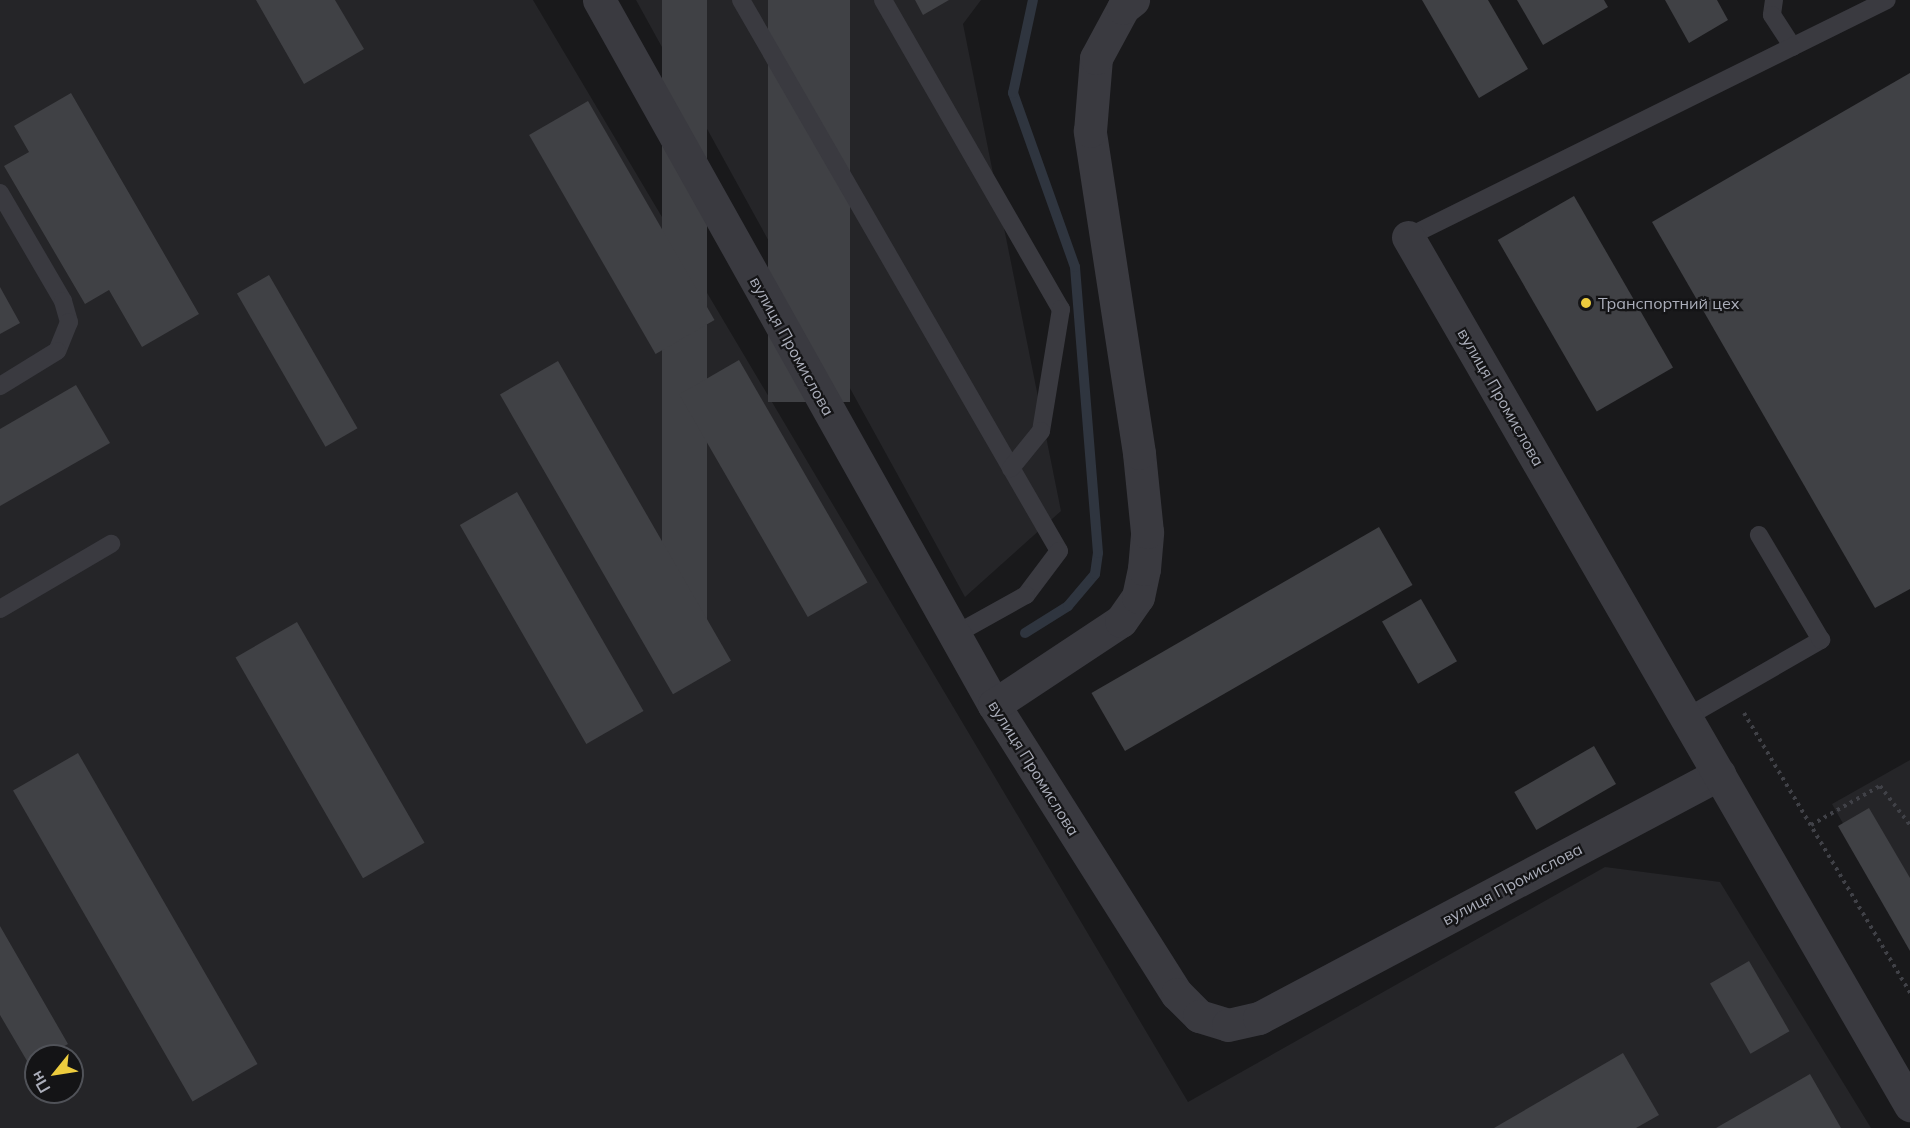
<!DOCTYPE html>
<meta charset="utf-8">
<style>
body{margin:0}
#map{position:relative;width:1910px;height:1128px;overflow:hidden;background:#19191b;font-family:Mulish,sans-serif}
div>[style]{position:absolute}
.built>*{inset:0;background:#252528}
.stream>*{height:10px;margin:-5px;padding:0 5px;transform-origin:5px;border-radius:5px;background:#2f353f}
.building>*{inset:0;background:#404145;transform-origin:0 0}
.path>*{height:4px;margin-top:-2px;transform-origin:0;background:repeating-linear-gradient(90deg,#404147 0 3px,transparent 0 7.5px)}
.service>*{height:18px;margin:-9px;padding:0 9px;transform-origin:9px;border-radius:9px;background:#3a3a40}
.minor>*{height:33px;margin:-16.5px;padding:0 16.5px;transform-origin:16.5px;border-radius:16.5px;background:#3a3a40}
.dots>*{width:16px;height:16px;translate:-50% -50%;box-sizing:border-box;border:3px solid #141416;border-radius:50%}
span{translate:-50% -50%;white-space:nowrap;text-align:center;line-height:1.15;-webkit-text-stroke:4.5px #141416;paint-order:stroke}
.poi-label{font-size:16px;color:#abaeba}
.left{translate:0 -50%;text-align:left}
.street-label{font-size:16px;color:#abaeba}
.north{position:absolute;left:24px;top:1044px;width:60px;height:60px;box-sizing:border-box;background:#141416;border:2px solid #505258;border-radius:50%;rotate:240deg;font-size:16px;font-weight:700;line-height:24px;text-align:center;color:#abaeba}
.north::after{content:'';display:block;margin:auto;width:21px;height:27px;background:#edcc3e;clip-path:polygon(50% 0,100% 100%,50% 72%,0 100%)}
</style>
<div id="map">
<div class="built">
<i style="clip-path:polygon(evenodd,0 0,533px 0,1188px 1102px,1605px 867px,1720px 882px,1871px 1128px,0 1128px,0 0,36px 1056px,72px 1056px,72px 1092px,36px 1092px,36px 1056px)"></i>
<i style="clip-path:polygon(636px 0,981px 0,963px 24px,1061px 511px,965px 597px)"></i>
<i style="clip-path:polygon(1910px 760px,1910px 942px,1832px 804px)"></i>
</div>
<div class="stream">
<i style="left:1025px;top:633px;width:51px;rotate:-32.1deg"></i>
<i style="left:1068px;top:606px;width:42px;rotate:-49.8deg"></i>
<i style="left:1095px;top:574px;width:21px;rotate:-82deg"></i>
<i style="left:1098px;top:553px;width:287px;rotate:-94.6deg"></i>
<i style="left:1075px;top:267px;width:185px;rotate:-109.6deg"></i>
<i style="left:1013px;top:93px;width:95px;rotate:-77.9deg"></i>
</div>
<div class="building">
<i style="clip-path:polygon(256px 0,335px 0,364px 49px,304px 84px)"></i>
<i style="left:662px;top:0;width:45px;height:652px"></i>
<i style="left:768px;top:0;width:82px;height:402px"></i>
<i style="clip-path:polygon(915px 0,949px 0,923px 15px)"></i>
<i style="clip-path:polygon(1422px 0,1488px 0,1528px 69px,1479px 98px)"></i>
<i style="clip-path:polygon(1517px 0,1604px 0,1608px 7px,1543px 45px)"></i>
<i style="clip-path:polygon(1665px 0,1717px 0,1728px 20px,1689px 43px)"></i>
<i style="clip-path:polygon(1910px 73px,1910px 589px,1875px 608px,1652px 222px)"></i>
<i style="clip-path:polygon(71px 93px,199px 314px,142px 347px,109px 290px,85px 304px,4px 166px,29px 152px,14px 126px)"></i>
<i style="left:588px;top:101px;width:253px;height:68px;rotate:60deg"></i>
<i style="left:1574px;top:196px;width:198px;height:88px;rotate:60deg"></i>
<i style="left:269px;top:275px;width:177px;height:37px;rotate:60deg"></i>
<i style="clip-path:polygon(0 287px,20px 323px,0 334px)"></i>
<i style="left:739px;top:360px;width:257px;height:69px;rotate:60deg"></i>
<i style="left:558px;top:361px;width:346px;height:67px;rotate:60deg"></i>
<i style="clip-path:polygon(76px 385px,110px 443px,0 506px,0 429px)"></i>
<i style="left:517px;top:492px;width:253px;height:66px;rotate:60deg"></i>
<i style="left:1379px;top:527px;width:67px;height:332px;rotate:60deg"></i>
<i style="left:1421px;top:599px;width:72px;height:45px;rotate:60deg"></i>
<i style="left:297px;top:622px;width:255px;height:71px;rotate:60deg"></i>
<i style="left:1594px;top:746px;width:44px;height:92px;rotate:60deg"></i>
<i style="left:78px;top:753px;width:359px;height:75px;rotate:60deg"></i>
<i style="clip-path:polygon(1869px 808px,1910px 878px,1910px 951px,1838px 826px)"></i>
<i style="clip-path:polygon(0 926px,68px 1044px,47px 1056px,36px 1056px,30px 1066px,0 1015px)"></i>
<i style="left:1749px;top:961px;width:81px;height:45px;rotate:60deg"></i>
<i style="clip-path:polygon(1623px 1053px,1659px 1115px,1636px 1128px,1494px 1128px)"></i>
<i style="clip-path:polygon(1810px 1074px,1841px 1128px,1716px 1128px)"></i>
</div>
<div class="path">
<i style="left:1744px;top:713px;width:326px;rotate:59.3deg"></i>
<i style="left:1811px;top:825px;width:79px;rotate:-29.5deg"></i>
<i style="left:1880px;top:786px;width:49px;rotate:52.4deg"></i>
</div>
<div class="service">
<i style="left:741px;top:0;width:636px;rotate:60.01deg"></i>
<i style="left:1059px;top:551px;width:55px;rotate:126.9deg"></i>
<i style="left:1026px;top:595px;width:82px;rotate:150.9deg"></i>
<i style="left:883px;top:0;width:357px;rotate:60.1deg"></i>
<i style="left:1061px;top:309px;width:124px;rotate:99.3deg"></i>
<i style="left:1041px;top:431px;width:48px;rotate:129deg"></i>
<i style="left:1774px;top:0;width:15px;rotate:98deg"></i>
<i style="left:1772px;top:15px;width:38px;rotate:57deg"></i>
<i style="left:0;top:193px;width:125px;rotate:59.7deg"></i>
<i style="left:63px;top:301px;width:22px;rotate:74deg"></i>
<i style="left:69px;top:322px;width:31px;rotate:112deg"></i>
<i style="left:57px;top:351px;width:67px;rotate:148.4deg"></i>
<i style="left:1408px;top:237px;width:534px;rotate:-26.33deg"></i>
<i style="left:0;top:609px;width:129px;rotate:-30.4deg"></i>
<i style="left:1687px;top:717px;width:155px;rotate:-29.9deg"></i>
<i style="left:1821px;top:640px;width:122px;rotate:-120.6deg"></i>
</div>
<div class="minor">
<i style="left:599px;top:0;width:808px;rotate:60.74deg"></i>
<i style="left:994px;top:705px;width:342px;rotate:57.7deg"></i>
<i style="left:1177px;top:994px;width:31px;rotate:45deg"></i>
<i style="left:1199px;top:1016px;width:30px;rotate:17deg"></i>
<i style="left:1228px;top:1025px;width:32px;rotate:-13deg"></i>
<i style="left:1259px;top:1018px;width:521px;rotate:-27.94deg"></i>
<i style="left:1408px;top:237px;width:1003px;rotate:59.96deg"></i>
<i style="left:994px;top:705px;width:152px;rotate:-33.5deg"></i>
<i style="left:1121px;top:621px;width:29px;rotate:-55deg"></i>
<i style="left:1138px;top:597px;width:29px;rotate:-78deg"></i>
<i style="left:1144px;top:569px;width:37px;rotate:-85deg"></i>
<i style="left:1147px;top:532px;width:79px;rotate:-95.8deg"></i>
<i style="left:1139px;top:453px;width:326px;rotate:-98.7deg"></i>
<i style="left:1090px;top:131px;width:73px;rotate:-85.3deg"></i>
<i style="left:1096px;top:58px;width:57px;rotate:-61.6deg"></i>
<i style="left:1123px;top:8px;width:13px;rotate:-39deg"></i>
</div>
<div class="dots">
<i style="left:1586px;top:303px;background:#edcc3e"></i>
</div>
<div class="poi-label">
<span class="left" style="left:1598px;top:303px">Транспортний цех</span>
</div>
<div class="street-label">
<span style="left:792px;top:346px;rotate:61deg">вулиця Промислова</span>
<span style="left:1501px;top:397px;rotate:60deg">вулиця Промислова</span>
<span style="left:1034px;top:768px;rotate:58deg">вулиця Промислова</span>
<span style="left:1512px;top:884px;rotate:-28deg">вулиця Промислова</span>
</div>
<div class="north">Пн</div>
</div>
